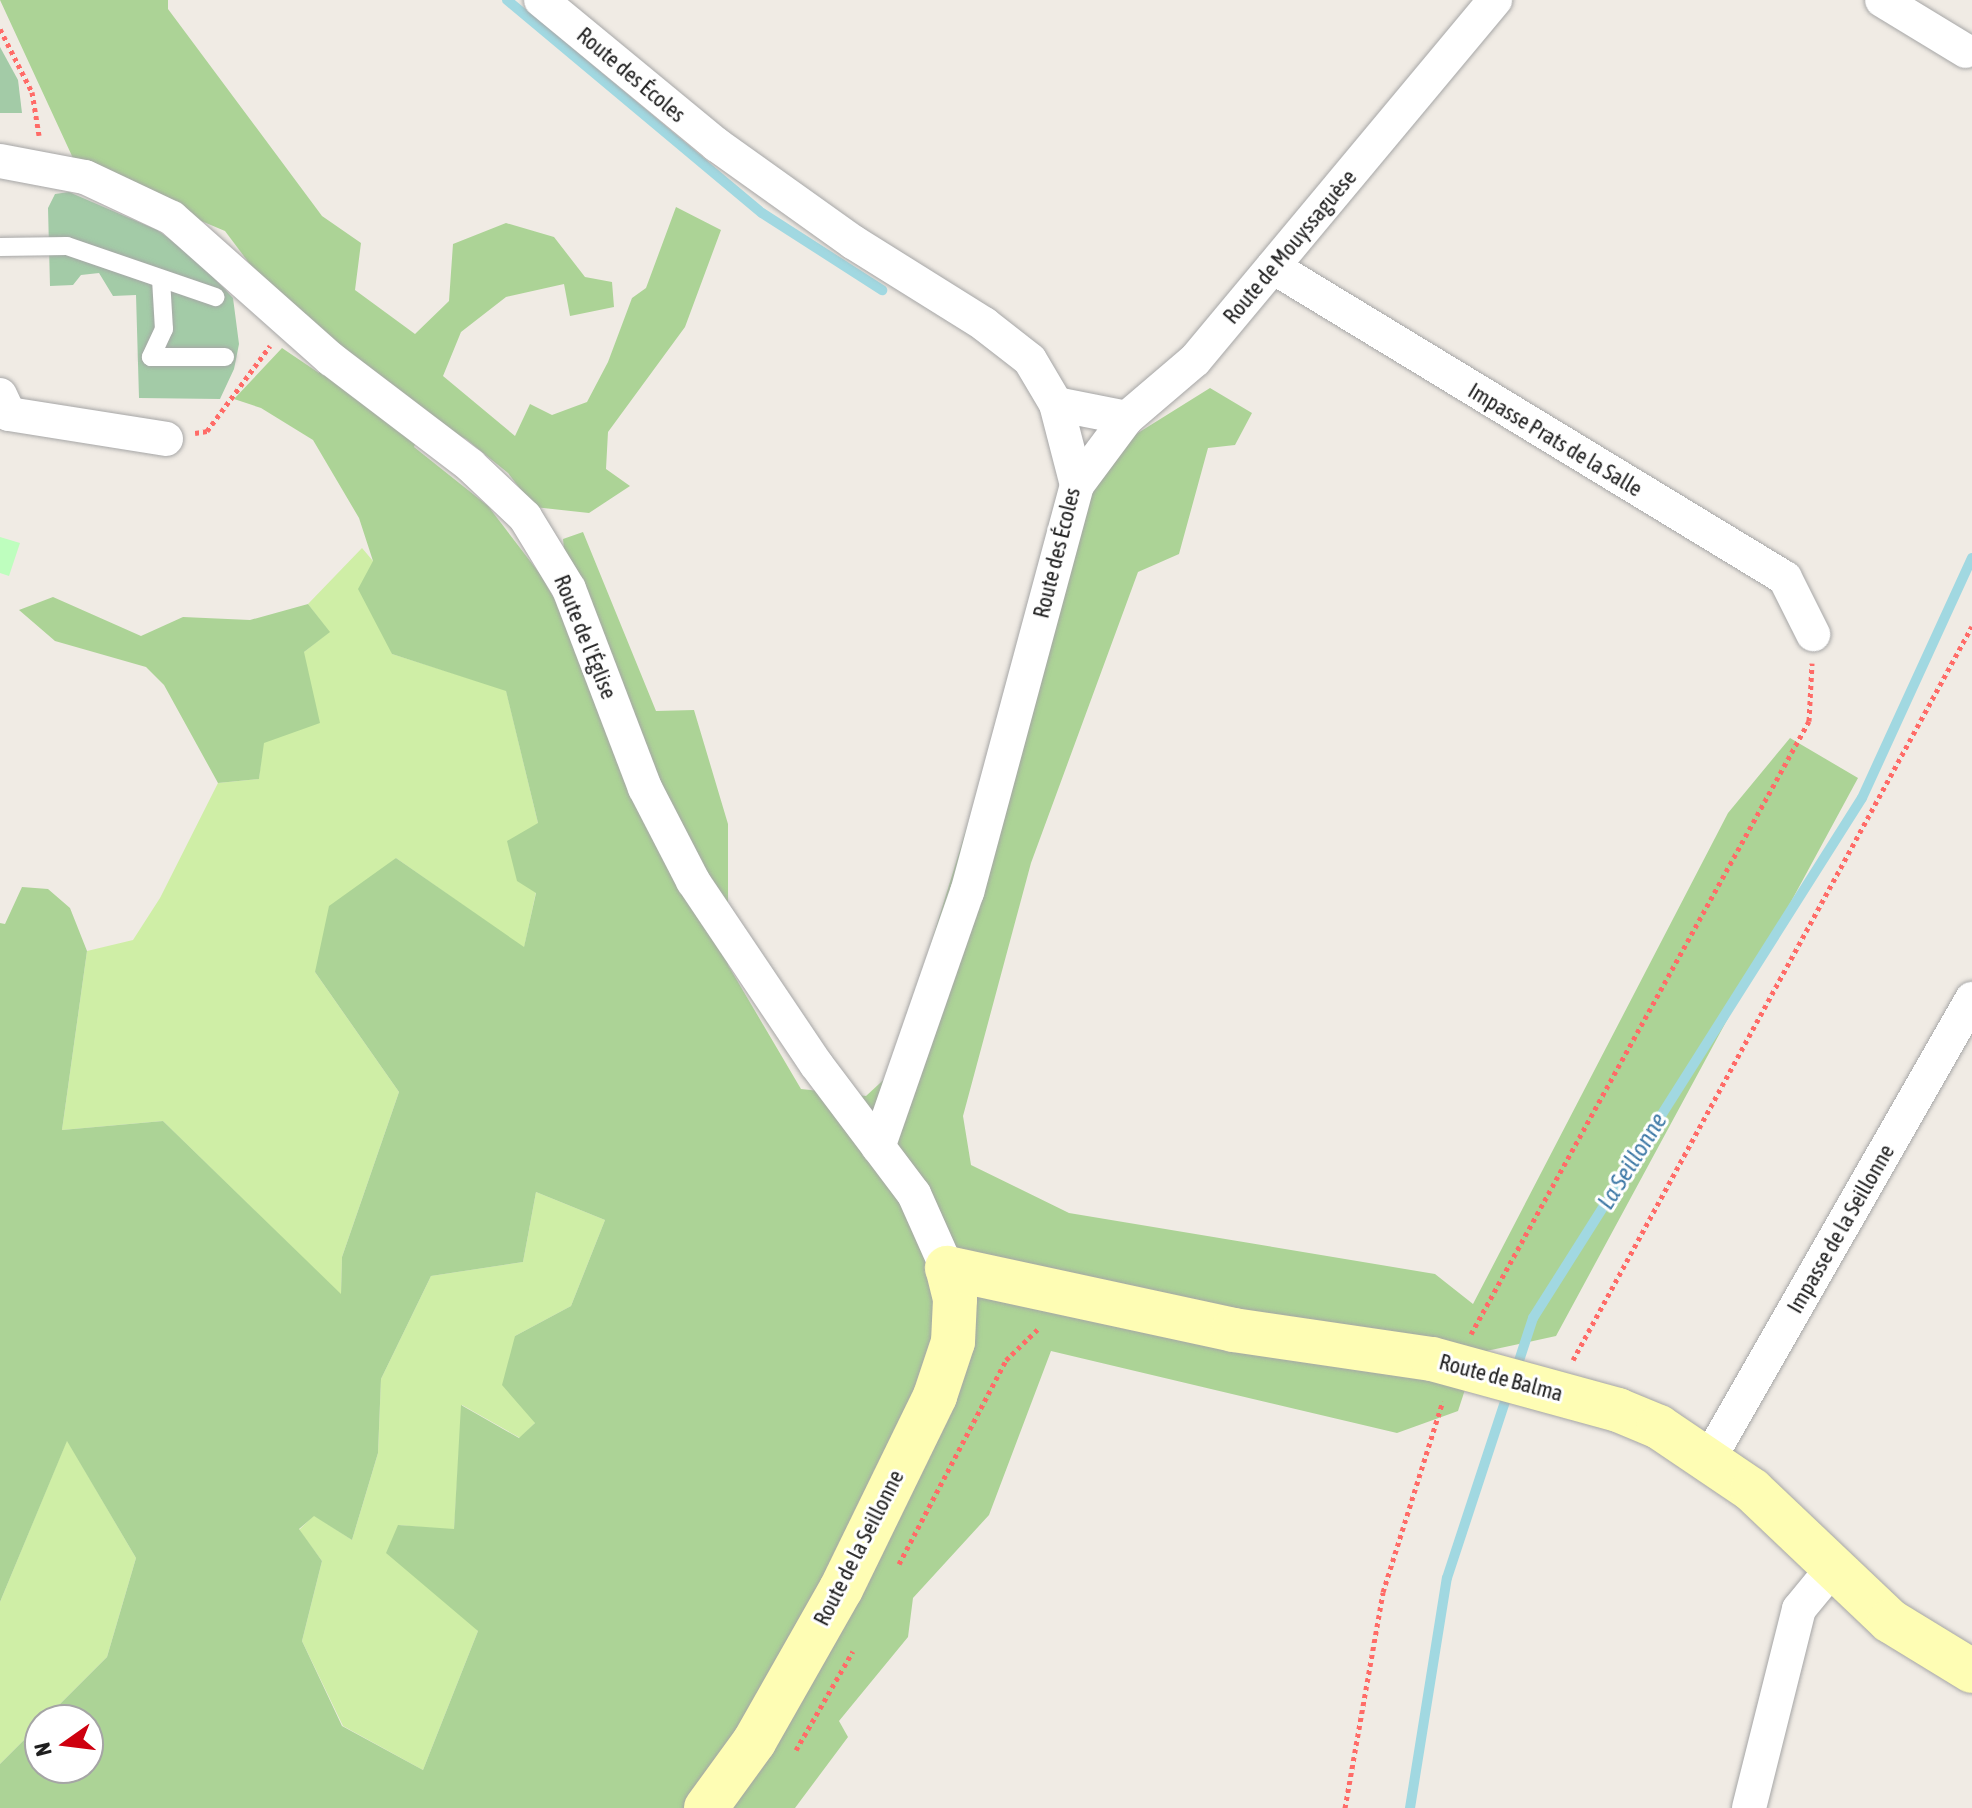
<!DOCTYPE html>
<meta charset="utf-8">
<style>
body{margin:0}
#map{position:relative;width:1972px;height:1808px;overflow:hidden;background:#f0ebe4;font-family:"Asap Condensed",sans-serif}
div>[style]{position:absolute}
.grass>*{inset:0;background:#cfeea6}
.forest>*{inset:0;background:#acd396}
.cemetery>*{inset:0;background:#a3cba7}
.park>*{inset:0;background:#befebe}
.stream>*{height:10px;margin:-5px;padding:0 5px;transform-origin:5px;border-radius:5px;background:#a1d8e1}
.path>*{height:5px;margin-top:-2.5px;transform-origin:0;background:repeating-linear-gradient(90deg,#ff6b67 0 4px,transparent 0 8px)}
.roads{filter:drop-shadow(0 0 2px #a6a6a6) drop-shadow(0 0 2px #a6a6a6)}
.lane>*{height:18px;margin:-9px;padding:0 9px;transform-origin:9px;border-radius:9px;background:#fff}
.street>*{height:34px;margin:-17px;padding:0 17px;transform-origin:17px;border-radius:17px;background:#fff}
.secondary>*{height:44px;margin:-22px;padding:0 22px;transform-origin:22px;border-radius:22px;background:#fefdb4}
span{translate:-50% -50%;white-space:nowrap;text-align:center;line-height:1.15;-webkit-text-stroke:6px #fff;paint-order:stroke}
.street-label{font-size:22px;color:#1f1f1f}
.water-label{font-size:24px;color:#3e79a6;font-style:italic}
.north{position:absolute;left:24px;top:1704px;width:80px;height:80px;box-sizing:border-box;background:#fff;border:2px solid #a5a5a5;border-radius:50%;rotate:256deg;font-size:22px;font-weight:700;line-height:32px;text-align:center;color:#1f1f1f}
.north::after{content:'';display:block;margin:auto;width:28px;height:36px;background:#ce000f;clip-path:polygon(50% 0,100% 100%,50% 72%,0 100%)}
</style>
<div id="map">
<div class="grass">
<i style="clip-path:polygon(362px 548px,373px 561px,392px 654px,506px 690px,538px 823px,536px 892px,524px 948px,396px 858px,315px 972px,399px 1092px,342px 1257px,341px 1295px,163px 1121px,62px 1130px,87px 951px,133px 940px,160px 898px,218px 783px,259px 779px,263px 743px,304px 652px,329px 632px,308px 604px)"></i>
<i style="clip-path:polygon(536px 1192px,605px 1220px,571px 1306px,515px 1336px,535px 1423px,520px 1438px,462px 1405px,454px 1530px,398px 1525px,478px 1631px,423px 1770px,343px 1726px,302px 1641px,322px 1561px,299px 1530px,314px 1515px,352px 1540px,378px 1453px,381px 1379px,431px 1276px,523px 1262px)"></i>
<i style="clip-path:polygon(67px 1440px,136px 1558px,107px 1657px,0 1764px,0 1602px)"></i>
</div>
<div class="forest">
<i style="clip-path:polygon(evenodd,0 0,168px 0,168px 9px,322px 216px,361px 243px,355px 290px,415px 334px,449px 301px,453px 244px,506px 223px,554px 237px,585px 277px,612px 282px,614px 307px,570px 316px,564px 284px,506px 297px,461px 332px,443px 376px,515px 436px,530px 404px,552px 415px,587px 402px,608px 362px,632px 298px,646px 288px,676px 207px,721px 230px,685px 327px,608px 432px,606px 469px,630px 486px,589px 513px,534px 507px,508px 473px,466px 439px,424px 419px,414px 447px,488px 506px,540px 574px,572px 630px,563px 539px,583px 532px,656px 711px,694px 710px,728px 824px,728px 965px,801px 1089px,866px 1096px,891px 1073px,1077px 471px,1210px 388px,1252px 413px,1235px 445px,1208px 448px,1179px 554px,1138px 572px,1031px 863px,963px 1116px,971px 1165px,1069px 1213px,1435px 1274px,1473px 1304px,1728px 813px,1790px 738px,1858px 778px,1556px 1336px,1477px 1353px,1458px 1411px,1397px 1433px,1051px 1351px,989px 1515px,913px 1598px,908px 1637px,839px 1721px,848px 1737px,795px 1808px,0 1808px,0 1764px,40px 1724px,40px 1768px,88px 1768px,88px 1720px,44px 1720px,107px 1657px,136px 1558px,67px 1441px,0 1602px,0 923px,5px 924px,22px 887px,48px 889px,70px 908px,87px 951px,62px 1130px,163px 1121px,341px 1294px,342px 1257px,399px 1092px,315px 972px,329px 906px,396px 858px,524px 947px,536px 893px,517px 881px,507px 841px,538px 823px,506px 691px,392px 654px,358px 589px,373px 561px,359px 518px,313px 440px,261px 408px,234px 399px,282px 348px,319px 373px,336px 348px,267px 287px,225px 231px,78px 169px,0 0,536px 1192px,605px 1220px,571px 1306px,515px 1336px,502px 1385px,535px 1423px,519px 1438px,461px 1405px,454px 1529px,398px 1525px,386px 1553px,478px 1631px,423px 1770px,342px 1726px,302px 1641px,322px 1561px,299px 1529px,314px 1516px,352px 1540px,378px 1453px,381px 1379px,431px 1276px,523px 1262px,536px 1192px)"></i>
<i style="clip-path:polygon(53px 597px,141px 636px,183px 617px,250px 620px,308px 604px,330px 632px,304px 652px,320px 723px,264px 743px,259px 779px,218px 783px,164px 685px,146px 667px,55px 641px,19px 610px)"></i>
</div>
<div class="cemetery">
<i style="clip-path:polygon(0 47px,18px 80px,22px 113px,0 113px)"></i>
<i style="clip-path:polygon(69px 192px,157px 230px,191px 254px,233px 298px,239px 344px,234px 369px,220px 399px,139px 398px,136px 295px,113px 296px,99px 273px,81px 275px,73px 285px,50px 286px,48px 208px,55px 194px)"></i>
</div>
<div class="park">
<i style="clip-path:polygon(0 537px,20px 543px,9px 576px,0 573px)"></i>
</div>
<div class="stream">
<i style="left:507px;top:0;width:332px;rotate:39.9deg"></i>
<i style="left:762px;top:213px;width:143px;rotate:32.7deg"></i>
<i style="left:1516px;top:1370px;width:55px;rotate:-71.9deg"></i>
<i style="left:1533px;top:1318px;width:615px;rotate:-57.68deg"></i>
<i style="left:1862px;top:798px;width:264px;rotate:-65.4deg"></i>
<i style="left:1410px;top:1808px;width:233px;rotate:-80.9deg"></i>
<i style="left:1447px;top:1578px;width:199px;rotate:-71.8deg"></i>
</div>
<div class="path">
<i style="left:0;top:29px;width:71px;rotate:63.1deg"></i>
<i style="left:32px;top:92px;width:44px;rotate:80.8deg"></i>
<i style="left:195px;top:433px;width:12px;rotate:-9deg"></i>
<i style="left:207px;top:431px;width:106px;rotate:-53.5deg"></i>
<i style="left:1471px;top:1334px;width:700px;rotate:-61.13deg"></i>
<i style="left:1809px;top:721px;width:58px;rotate:-87deg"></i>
<i style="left:1573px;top:1360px;width:835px;rotate:-61.47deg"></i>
<i style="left:899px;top:1564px;width:230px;rotate:-62.3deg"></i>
<i style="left:1006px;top:1360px;width:47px;rotate:-44.1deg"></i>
<i style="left:796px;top:1750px;width:114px;rotate:-60.1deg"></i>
<i style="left:1345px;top:1808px;width:219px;rotate:-80deg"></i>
<i style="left:1383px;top:1592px;width:200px;rotate:-72.6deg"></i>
</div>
<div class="roads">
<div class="lane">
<i style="left:0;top:247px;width:67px;rotate:-0.9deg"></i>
<i style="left:67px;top:246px;width:157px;rotate:19deg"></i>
<i style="left:161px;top:279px;width:50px;rotate:86.6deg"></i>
<i style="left:164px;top:329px;width:31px;rotate:115deg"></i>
<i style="left:151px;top:357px;width:74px"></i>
</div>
<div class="street">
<i style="left:541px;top:0;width:228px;rotate:39.5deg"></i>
<i style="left:717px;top:145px;width:167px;rotate:35.5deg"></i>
<i style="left:853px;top:242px;width:155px;rotate:32deg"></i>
<i style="left:984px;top:324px;width:58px;rotate:38deg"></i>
<i style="left:1030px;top:360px;width:51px;rotate:59.4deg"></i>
<i style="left:1056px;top:404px;width:84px;rotate:75.5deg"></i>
<i style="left:1077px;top:485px;width:422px;rotate:105.1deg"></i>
<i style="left:967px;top:892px;width:270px;rotate:109.2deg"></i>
<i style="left:1882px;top:0;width:98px;rotate:31.3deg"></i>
<i style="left:0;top:161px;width:86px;rotate:10.7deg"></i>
<i style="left:85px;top:177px;width:96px;rotate:25.2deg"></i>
<i style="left:172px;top:218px;width:213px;rotate:41.6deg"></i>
<i style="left:331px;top:359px;width:175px;rotate:37.3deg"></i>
<i style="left:470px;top:465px;width:76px;rotate:43.4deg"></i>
<i style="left:525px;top:517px;width:84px;rotate:58.6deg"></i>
<i style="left:569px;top:589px;width:213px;rotate:69.1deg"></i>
<i style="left:645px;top:788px;width:105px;rotate:62.7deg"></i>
<i style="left:693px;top:881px;width:220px;rotate:56.1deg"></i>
<i style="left:816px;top:1064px;width:163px;rotate:53deg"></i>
<i style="left:914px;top:1194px;width:81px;rotate:66deg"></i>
<i style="left:1273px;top:267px;width:599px;rotate:31.28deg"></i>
<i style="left:1785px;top:578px;width:63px;rotate:63.4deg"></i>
<i style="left:0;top:395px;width:21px;rotate:65deg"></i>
<i style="left:9px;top:414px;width:159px;rotate:9deg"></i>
<i style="left:1056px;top:404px;width:72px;rotate:11.2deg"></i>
<i style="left:1077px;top:485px;width:84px;rotate:-53.3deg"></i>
<i style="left:1127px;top:418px;width:89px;rotate:-40.5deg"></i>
<i style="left:1195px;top:360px;width:469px;rotate:-50.2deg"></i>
<i style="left:1709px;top:1459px;width:530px;rotate:-60.24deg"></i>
<i style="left:1749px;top:1808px;width:205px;rotate:-75.9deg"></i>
<i style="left:1799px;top:1609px;width:52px;rotate:-50.5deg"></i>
</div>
<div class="secondary">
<i style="left:706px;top:1808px;width:82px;rotate:-54deg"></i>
<i style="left:754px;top:1742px;width:176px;rotate:-60.4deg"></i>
<i style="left:841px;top:1589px;width:215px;rotate:-64deg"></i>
<i style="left:935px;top:1396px;width:57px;rotate:-71.6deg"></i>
<i style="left:953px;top:1342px;width:43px;rotate:-87.3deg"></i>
<i style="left:955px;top:1299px;width:32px;rotate:-104deg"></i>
<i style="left:947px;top:1268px;width:293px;rotate:12.2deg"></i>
<i style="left:1233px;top:1330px;width:201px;rotate:8.3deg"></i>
<i style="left:1432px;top:1359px;width:193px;rotate:15.3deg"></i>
<i style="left:1618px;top:1410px;width:44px;rotate:22.5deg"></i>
<i style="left:1659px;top:1427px;width:112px;rotate:34.1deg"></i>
<i style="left:1752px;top:1490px;width:190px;rotate:43.5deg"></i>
<i style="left:1890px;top:1621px;width:96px;rotate:31.4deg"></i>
</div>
</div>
<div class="street-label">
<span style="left:631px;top:75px;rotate:40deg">Route des Écoles</span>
<span style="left:1290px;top:247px;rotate:-50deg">Route de Mouyssaguèse</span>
<span style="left:1555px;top:440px;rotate:31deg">Impasse Prats de la Salle</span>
<span style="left:1057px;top:553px;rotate:-76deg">Route des Écoles</span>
<span style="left:585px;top:637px;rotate:68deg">Route de l'Église</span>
<span style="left:1841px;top:1229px;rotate:-60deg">Impasse de la Seillonne</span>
<span style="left:1501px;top:1378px;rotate:15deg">Route de Balma</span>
<span style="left:859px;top:1548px;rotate:-63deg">Route de la Seillonne</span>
</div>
<div class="water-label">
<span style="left:1632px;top:1161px;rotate:-58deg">La Seillonne</span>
</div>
<div class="north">N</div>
</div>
